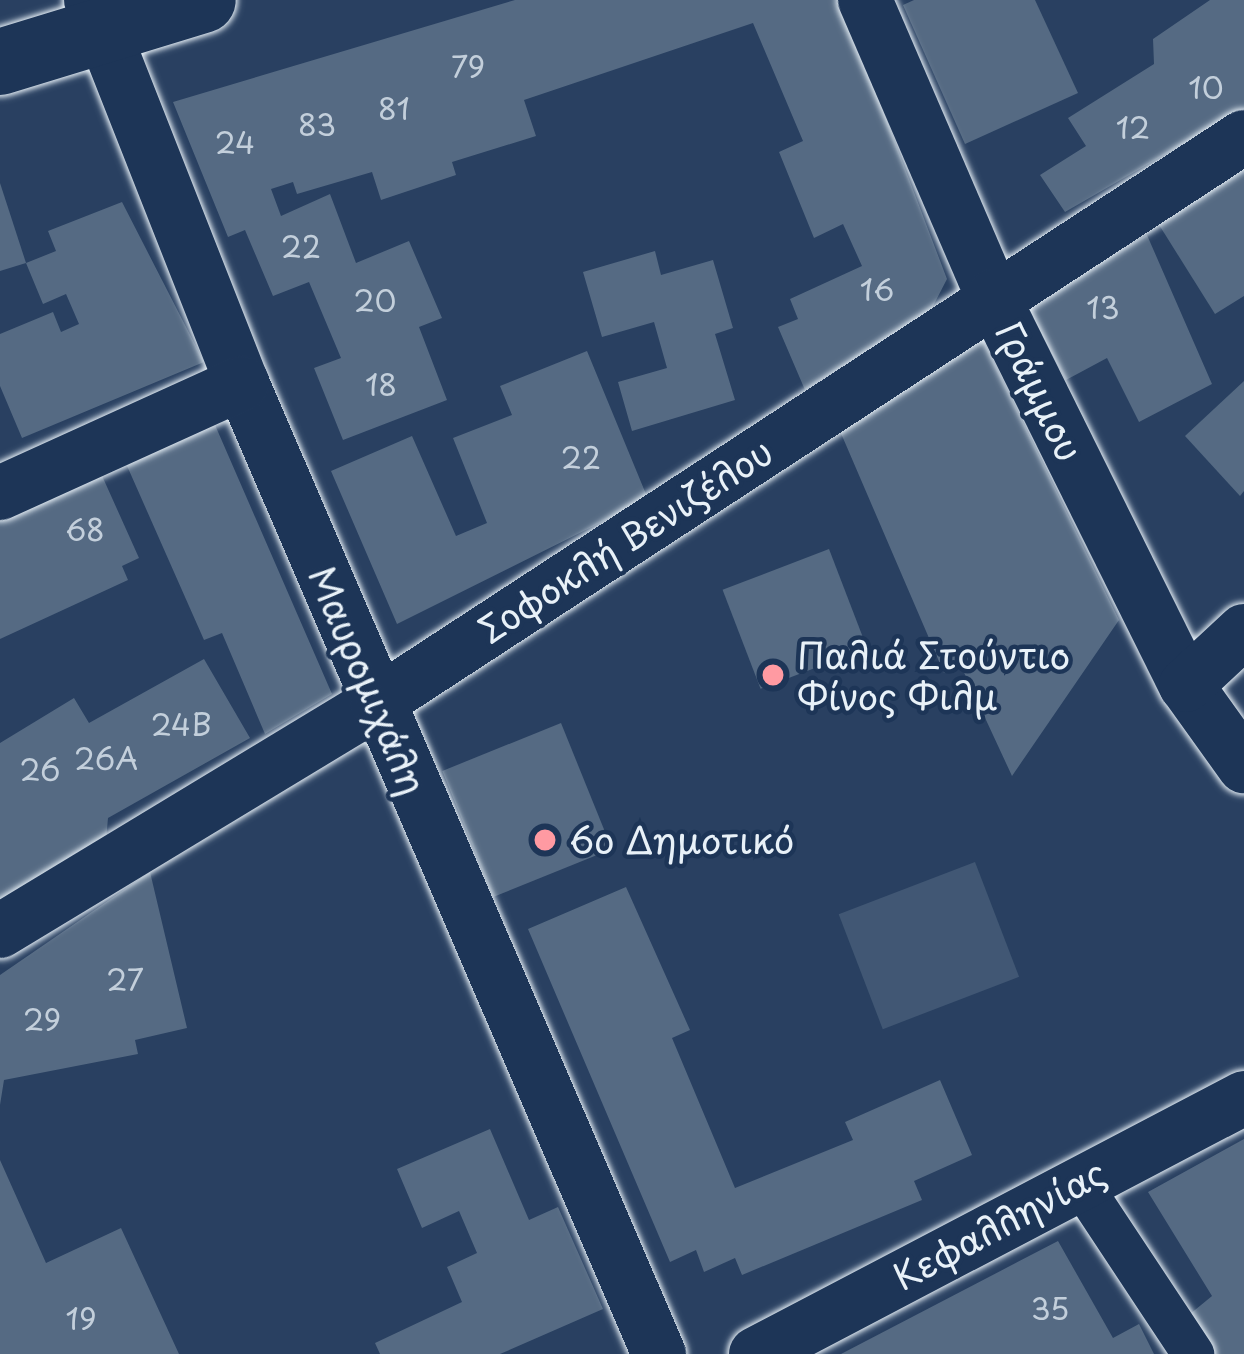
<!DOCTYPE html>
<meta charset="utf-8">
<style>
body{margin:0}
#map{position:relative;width:1244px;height:1354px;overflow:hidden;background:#294061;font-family:"Playpen Sans",sans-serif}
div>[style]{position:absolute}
.green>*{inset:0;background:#415774;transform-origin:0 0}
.building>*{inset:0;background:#556a83;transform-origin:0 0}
.roads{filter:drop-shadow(0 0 3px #e8f1f8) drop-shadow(0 0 3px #e8f1f8)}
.pedestrian>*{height:42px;margin:-21px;padding:0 21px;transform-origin:21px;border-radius:21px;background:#1d3557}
.minor>*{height:54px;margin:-27px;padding:0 27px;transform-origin:27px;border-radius:27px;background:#1d3557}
.tertiary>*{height:66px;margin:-33px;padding:0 33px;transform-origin:33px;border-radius:33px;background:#1d3557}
.dots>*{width:33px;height:33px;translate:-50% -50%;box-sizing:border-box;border:6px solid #1d3557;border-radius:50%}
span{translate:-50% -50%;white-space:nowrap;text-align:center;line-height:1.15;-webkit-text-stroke:9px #1d3557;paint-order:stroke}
.number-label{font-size:30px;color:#c3cfdb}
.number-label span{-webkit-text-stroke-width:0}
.street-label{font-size:36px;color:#e8f1f8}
.poi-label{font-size:36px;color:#e8f1f8}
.left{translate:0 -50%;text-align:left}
</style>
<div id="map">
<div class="green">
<i style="left:975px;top:862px;width:123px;height:146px;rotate:69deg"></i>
</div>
<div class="building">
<i style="clip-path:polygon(515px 0,841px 0,947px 279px,931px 310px,805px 390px,778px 327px,798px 319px,790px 299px,862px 266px,843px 224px,814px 238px,779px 152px,803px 141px,753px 23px,524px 100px,536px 136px,452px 162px,456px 175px,381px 200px,372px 172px,297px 194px,293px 182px,271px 189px,281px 216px,330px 194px,356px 263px,409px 241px,442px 318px,419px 327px,447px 400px,343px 440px,314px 368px,341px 358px,309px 282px,273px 296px,245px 230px,228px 237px,173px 102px)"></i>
<i style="clip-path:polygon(914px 0,1035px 0,1078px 93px,965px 144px,903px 5px)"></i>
<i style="clip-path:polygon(1210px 0,1244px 0,1244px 109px,1065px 212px,1040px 175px,1086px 146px,1068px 118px,1154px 64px,1153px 39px)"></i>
<i style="clip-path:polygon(1244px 165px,1244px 296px,1215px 314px,1156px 220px)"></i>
<i style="clip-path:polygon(0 183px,26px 263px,0 271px)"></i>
<i style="clip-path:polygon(122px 202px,204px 362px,22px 438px,0 386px,0 334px,53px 312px,61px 332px,79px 324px,66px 294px,43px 304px,26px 263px,56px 251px,48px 231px)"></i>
<i style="clip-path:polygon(1147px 235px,1212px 384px,1139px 422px,1107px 358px,1066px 380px,1025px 303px)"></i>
<i style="clip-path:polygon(655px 251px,661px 275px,713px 260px,733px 328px,715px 334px,735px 400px,632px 431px,618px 382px,667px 368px,654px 322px,602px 337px,583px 272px)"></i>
<i style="clip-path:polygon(981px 336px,1119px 620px,1012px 776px,961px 666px,944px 673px,840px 431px)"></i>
<i style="clip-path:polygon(587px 351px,648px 499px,397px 624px,331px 471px,412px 436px,456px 536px,487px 523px,453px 438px,512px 415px,500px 386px)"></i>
<i style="clip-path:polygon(1244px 381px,1244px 491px,1240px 496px,1185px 436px)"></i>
<i style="clip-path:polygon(212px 418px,332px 694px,265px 734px,222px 633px,204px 640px,124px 459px)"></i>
<i style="clip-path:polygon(99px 469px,139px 558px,122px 566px,128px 580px,0 639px,0 514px)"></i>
<i style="left:829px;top:549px;width:106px;height:114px;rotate:69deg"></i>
<i style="clip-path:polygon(204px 659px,250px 738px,108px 818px,106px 840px,0 901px,0 743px,74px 698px,89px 723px)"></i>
<i style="left:561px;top:723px;width:136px;height:128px;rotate:68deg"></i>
<i style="clip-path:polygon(150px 872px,187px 1028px,135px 1040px,138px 1054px,4px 1080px,0 1105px,0 975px)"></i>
<i style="clip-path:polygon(626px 887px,690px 1030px,672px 1038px,735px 1188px,853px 1140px,845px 1122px,940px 1080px,972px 1155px,914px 1181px,922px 1200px,742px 1275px,735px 1258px,704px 1272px,696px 1250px,670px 1262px,528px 929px)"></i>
<i style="clip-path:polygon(490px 1129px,529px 1220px,558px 1207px,603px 1309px,500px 1354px,380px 1354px,375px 1343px,462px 1302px,447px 1267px,477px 1253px,459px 1211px,422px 1228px,397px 1169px)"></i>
<i style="clip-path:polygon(1244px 1139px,1244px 1354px,1208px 1354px,1184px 1319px,1212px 1296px,1148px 1192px)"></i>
<i style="clip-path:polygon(0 1160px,46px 1263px,121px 1228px,179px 1354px,0 1354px)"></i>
<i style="clip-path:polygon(1058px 1241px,1113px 1338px,1139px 1324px,1154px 1354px,841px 1354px)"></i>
</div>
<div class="roads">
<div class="pedestrian">
<i style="left:1078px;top:1180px;width:209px;rotate:56.5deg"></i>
</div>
<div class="minor">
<i style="left:91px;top:0;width:412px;rotate:68.5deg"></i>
<i style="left:242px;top:383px;width:1057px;rotate:66.76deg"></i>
<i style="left:865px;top:0;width:323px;rotate:66.7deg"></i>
<i style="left:993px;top:297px;width:433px;rotate:63.6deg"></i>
<i style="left:1186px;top:685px;width:100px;rotate:54.4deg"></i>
<i style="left:0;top:493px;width:266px;rotate:-24.4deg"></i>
<i style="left:1186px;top:685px;width:79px;rotate:-43deg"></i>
<i style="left:0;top:931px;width:441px;rotate:-31.2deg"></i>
<i style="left:377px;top:703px;width:1035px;rotate:-33.14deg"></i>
<i style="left:756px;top:1354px;width:551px;rotate:-27.68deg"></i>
</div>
<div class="tertiary">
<i style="left:0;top:62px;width:212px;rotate:-17deg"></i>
</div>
</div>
<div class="dots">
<i style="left:773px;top:675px;background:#ff9aa2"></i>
<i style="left:545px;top:840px;background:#ff9aa2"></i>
</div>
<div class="number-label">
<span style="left:468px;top:66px">79</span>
<span style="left:1206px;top:87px">10</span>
<span style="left:394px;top:108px">81</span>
<span style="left:317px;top:124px">83</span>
<span style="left:1133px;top:127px">12</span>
<span style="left:235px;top:142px">24</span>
<span style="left:301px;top:246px">22</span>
<span style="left:877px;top:289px">16</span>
<span style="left:375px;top:300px">20</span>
<span style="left:1103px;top:307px">13</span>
<span style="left:381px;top:384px">18</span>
<span style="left:581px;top:457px">22</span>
<span style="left:85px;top:529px">68</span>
<span style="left:181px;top:724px">24Β</span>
<span style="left:106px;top:758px">26Α</span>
<span style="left:40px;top:769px">26</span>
<span style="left:125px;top:979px">27</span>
<span style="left:42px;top:1019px">29</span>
<span style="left:1050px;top:1308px">35</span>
<span style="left:81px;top:1318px">19</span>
</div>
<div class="street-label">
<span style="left:1040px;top:391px;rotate:64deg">Γράμμου</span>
<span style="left:625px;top:540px;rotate:-33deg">Σοφοκλή Βενιζέλου</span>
<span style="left:368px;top:680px;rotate:67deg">Μαυρομιχάλη</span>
<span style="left:999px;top:1224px;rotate:-28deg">Κεφαλληνίας</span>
</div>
<div class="poi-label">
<span class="left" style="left:797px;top:675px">Παλιά Στούντιο<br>Φίνος Φιλμ</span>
<span class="left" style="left:569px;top:840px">6ο Δημοτικό</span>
</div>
</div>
